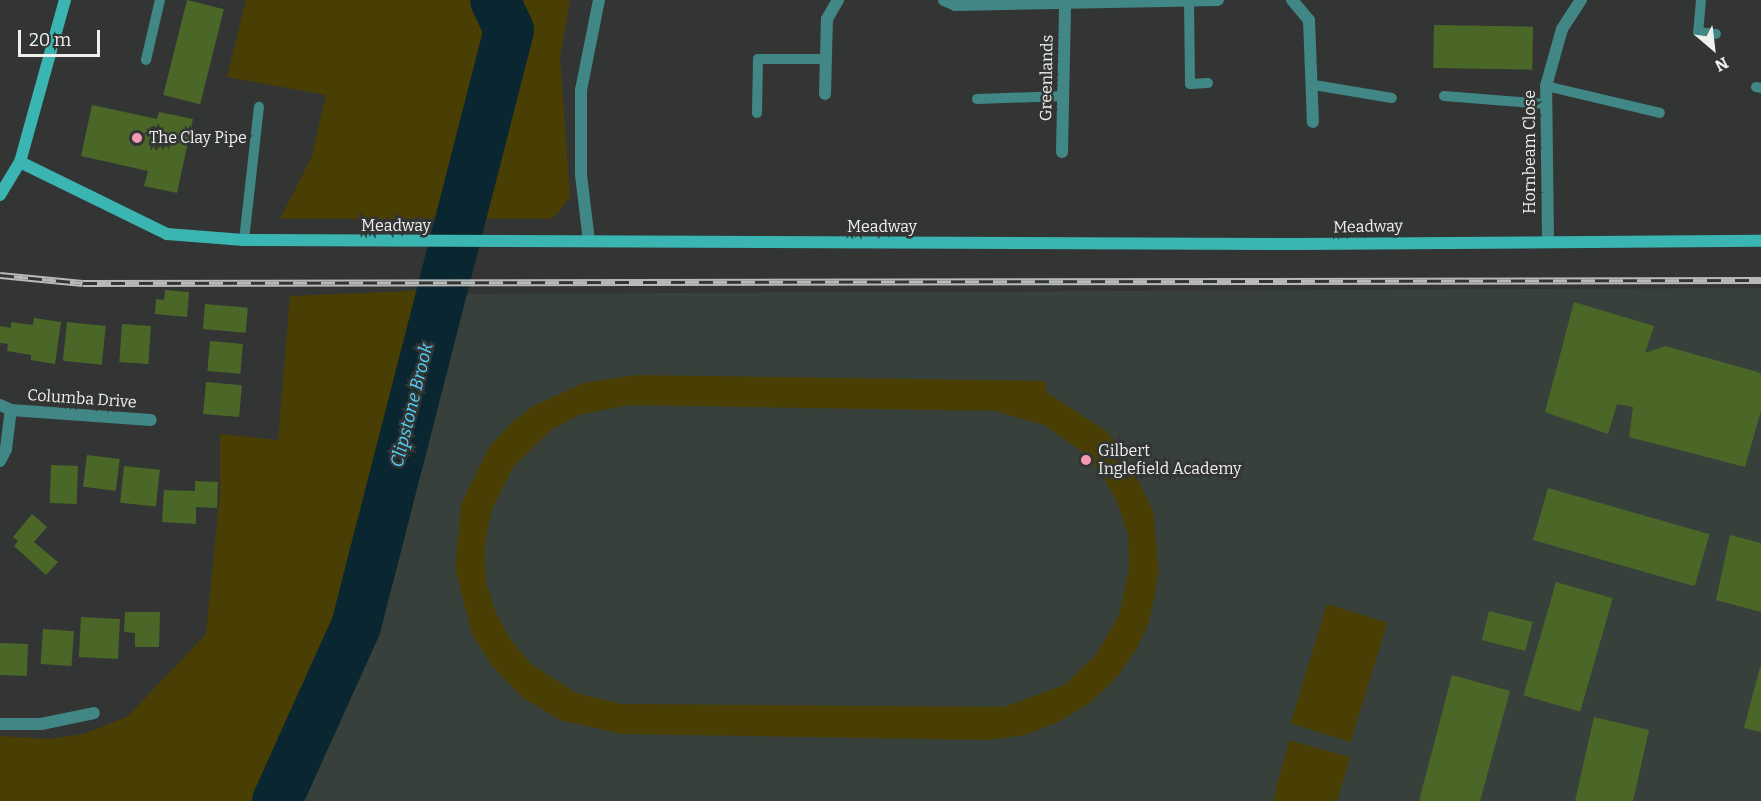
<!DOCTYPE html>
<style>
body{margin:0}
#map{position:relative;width:1761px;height:801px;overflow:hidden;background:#323533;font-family:Bitter,serif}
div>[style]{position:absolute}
.built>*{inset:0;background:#37403b}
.green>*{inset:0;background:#493f04;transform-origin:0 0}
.river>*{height:50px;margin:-25px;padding:0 25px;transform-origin:25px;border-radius:25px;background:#0a2630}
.building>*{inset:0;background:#4b6728;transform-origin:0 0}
.lane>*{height:10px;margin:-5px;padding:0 5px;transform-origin:5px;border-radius:5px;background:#418785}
.street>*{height:12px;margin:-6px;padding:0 6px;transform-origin:6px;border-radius:6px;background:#418785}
.secondary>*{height:12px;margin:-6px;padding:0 6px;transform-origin:6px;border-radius:6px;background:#3ab5b2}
.rail>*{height:7px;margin-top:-3.5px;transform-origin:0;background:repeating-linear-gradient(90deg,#323533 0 14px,#b8bab8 0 28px);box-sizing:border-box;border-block:2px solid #b8bab8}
.dots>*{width:16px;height:16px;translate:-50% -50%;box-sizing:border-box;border:3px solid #323533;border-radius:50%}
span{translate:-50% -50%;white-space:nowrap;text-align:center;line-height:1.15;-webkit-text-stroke:5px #323533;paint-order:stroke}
.street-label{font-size:16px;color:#eef0ee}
.poi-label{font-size:16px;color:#eef0ee}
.left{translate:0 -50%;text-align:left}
.water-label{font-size:18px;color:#52d1fc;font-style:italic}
.north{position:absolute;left:1683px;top:18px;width:60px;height:60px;-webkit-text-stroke:4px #323533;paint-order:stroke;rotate:152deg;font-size:16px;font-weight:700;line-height:24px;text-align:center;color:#eef0ee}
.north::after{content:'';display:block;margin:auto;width:21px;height:27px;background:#eef0ee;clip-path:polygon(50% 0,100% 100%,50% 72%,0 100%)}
.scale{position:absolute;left:18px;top:30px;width:82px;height:27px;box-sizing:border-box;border:3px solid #eef0ee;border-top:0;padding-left:8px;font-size:18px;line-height:21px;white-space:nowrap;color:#eef0ee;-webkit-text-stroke:4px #323533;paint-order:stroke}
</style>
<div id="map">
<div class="built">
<i style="clip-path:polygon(1761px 288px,1761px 801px,290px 801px,366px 626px,455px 294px)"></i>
</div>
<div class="green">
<i style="clip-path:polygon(246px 0,494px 0,507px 30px,458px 219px,280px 219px,312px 156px,326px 95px,227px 77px)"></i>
<i style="clip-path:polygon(497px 0,570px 0,560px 56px,570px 198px,552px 219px,461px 219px,510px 30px)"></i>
<i style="clip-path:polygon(434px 290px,345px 625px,267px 801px,0 801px,0 736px,49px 739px,83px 734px,127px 717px,206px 634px,220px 493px,220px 434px,278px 440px,290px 296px)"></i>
<i style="clip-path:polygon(evenodd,637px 375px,1046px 381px,1046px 392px,1106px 431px,1125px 454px,1153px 511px,1159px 573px,1149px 622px,1136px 650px,1117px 677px,1091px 702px,1058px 722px,1025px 735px,987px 740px,622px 734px,560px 720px,523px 698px,492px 666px,472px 634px,455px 568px,461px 504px,488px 449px,510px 424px,532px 407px,583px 383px,637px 375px,629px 405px,995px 411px,1044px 425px,1081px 451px,1102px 475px,1117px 502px,1128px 535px,1129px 568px,1119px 615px,1095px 656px,1064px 685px,1004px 707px,621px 704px,576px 693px,531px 664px,511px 640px,496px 613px,486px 582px,485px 545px,491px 512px,514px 466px,550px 431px,579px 415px,629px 405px)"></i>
<i style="left:1327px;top:604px;width:63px;height:125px;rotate:17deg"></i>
<i style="clip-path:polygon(1289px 740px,1350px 757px,1337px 801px,1273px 801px)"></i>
</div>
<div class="river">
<i style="left:277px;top:801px;width:192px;rotate:-65.7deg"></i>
<i style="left:356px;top:626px;width:615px;rotate:-75.6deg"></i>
<i style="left:509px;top:30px;width:33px;rotate:-115deg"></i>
</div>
<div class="building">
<i style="left:187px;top:0;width:38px;height:98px;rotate:14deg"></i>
<i style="left:1434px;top:25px;width:99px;height:43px;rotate:1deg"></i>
<i style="clip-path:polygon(92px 105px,157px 119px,159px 112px,193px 119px,177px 193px,144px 186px,148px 171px,81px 156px)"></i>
<i style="clip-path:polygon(165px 290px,189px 292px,187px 317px,155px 314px,156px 299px,164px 300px)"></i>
<i style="clip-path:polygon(1574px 302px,1654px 326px,1645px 353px,1665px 346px,1761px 373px,1761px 411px,1745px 467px,1629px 437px,1633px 407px,1617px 404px,1608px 434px,1545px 412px)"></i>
<i style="left:205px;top:304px;width:43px;height:25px;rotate:5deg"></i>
<i style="clip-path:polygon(34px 318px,61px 322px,55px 364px,31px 360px,31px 355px,7px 351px,8px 344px,0 343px,0 326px,11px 328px,11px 322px,33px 325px)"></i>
<i style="left:67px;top:322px;width:39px;height:39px;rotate:6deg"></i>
<i style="left:122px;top:324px;width:29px;height:38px;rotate:4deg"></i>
<i style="left:210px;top:341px;width:33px;height:30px;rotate:5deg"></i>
<i style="left:206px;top:382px;width:36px;height:32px;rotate:5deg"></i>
<i style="left:87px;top:455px;width:33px;height:32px;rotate:7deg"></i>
<i style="left:51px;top:465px;width:27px;height:38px;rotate:2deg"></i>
<i style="left:124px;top:466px;width:36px;height:37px;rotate:6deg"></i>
<i style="clip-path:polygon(195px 481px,218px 482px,217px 508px,196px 507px,196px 524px,162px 522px,164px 490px,195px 491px)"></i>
<i style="left:1548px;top:488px;width:168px;height:54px;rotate:16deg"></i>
<i style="clip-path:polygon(32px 514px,47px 527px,34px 542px,58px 562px,46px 575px,14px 546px,18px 541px,13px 537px)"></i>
<i style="clip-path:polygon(1730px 535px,1761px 543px,1761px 612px,1716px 600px)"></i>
<i style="left:1556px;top:582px;width:59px;height:118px;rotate:16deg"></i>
<i style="left:1489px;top:611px;width:45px;height:30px;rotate:14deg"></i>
<i style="clip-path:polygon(125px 612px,160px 612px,159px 647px,135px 647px,135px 633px,124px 632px)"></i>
<i style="left:81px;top:617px;width:39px;height:40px;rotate:3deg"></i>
<i style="left:43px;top:629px;width:31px;height:35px;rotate:4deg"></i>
<i style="left:0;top:643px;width:28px;height:32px;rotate:2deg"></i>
<i style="clip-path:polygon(1760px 667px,1761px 667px,1761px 732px,1744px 728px)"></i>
<i style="clip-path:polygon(1452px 675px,1510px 691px,1480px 801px,1419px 801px)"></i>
<i style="clip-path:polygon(1594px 717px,1649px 730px,1633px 801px,1575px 801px)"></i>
</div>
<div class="lane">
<i style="left:1189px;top:0;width:84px;rotate:89.3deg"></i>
<i style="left:1190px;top:84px;width:18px;rotate:-3deg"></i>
<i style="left:1701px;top:0;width:32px;rotate:95deg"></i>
<i style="left:1698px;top:32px;width:18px;rotate:6deg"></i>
<i style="left:146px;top:60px;width:62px;rotate:-76.9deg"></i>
<i style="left:1314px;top:85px;width:79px;rotate:9.5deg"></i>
<i style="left:1546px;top:86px;width:117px;rotate:13.3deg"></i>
<i style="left:1756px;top:87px;width:5px;rotate:11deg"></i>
<i style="left:1444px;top:96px;width:101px;rotate:4.5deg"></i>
<i style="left:977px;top:99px;width:86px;rotate:-2deg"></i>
<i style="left:757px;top:113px;width:54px;rotate:-88.9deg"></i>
<i style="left:758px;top:59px;width:67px"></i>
<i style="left:244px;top:240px;width:134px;rotate:-83.6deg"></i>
</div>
<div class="street">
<i style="left:944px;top:0;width:12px;rotate:24deg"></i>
<i style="left:955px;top:5px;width:263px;rotate:-1.1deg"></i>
<i style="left:1292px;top:0;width:26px;rotate:50deg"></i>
<i style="left:1309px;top:20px;width:102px;rotate:87.8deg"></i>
<i style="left:825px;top:94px;width:75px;rotate:-88.5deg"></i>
<i style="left:827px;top:19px;width:22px;rotate:-60deg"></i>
<i style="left:1062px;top:152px;width:148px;rotate:-88.8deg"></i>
<i style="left:1548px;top:240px;width:154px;rotate:-90.7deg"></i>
<i style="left:1546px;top:86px;width:59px;rotate:-74.3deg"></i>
<i style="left:1562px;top:29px;width:35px;rotate:-57deg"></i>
<i style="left:589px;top:241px;width:66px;rotate:-96.9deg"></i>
<i style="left:581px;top:175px;width:85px;rotate:-90deg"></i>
<i style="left:581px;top:90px;width:92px;rotate:-78.7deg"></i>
<i style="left:0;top:405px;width:12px;rotate:24deg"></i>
<i style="left:11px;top:410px;width:140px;rotate:4.1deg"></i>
<i style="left:0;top:461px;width:13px;rotate:-63deg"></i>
<i style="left:6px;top:449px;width:39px;rotate:-83deg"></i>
<i style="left:0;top:724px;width:41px"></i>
<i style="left:41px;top:724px;width:54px;rotate:-11.7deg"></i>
</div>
<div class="secondary">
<i style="left:20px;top:162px;width:164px;rotate:26.1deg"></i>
<i style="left:167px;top:234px;width:77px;rotate:4.5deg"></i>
<i style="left:244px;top:240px;width:1056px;rotate:0.22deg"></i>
<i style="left:1300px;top:244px;width:461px;rotate:-0.4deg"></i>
<i style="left:0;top:195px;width:39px;rotate:-59deg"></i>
<i style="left:20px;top:162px;width:168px;rotate:-74.5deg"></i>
</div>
<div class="rail">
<i style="left:0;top:275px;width:83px;rotate:5.5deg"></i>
<i style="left:83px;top:283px;width:1678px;rotate:-0.1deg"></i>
</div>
<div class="dots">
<i style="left:137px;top:138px;background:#f19ab1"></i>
<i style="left:1086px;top:460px;background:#f19ab1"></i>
</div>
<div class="street-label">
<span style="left:1047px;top:78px;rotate:-89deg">Greenlands</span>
<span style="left:1530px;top:152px;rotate:-90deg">Hornbeam Close</span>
<span style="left:396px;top:226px">Meadway</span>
<span style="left:882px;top:227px">Meadway</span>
<span style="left:1368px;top:227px;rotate:-1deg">Meadway</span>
<span style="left:82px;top:399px;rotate:4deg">Columba Drive</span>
</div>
<div class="poi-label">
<span class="left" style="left:149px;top:138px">The Clay Pipe</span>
<span class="left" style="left:1098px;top:460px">Gilbert<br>Inglefield Academy</span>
</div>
<div class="water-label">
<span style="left:412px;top:405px;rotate:-76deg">Clipstone Brook</span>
</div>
<div class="north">N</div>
<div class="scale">20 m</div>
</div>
